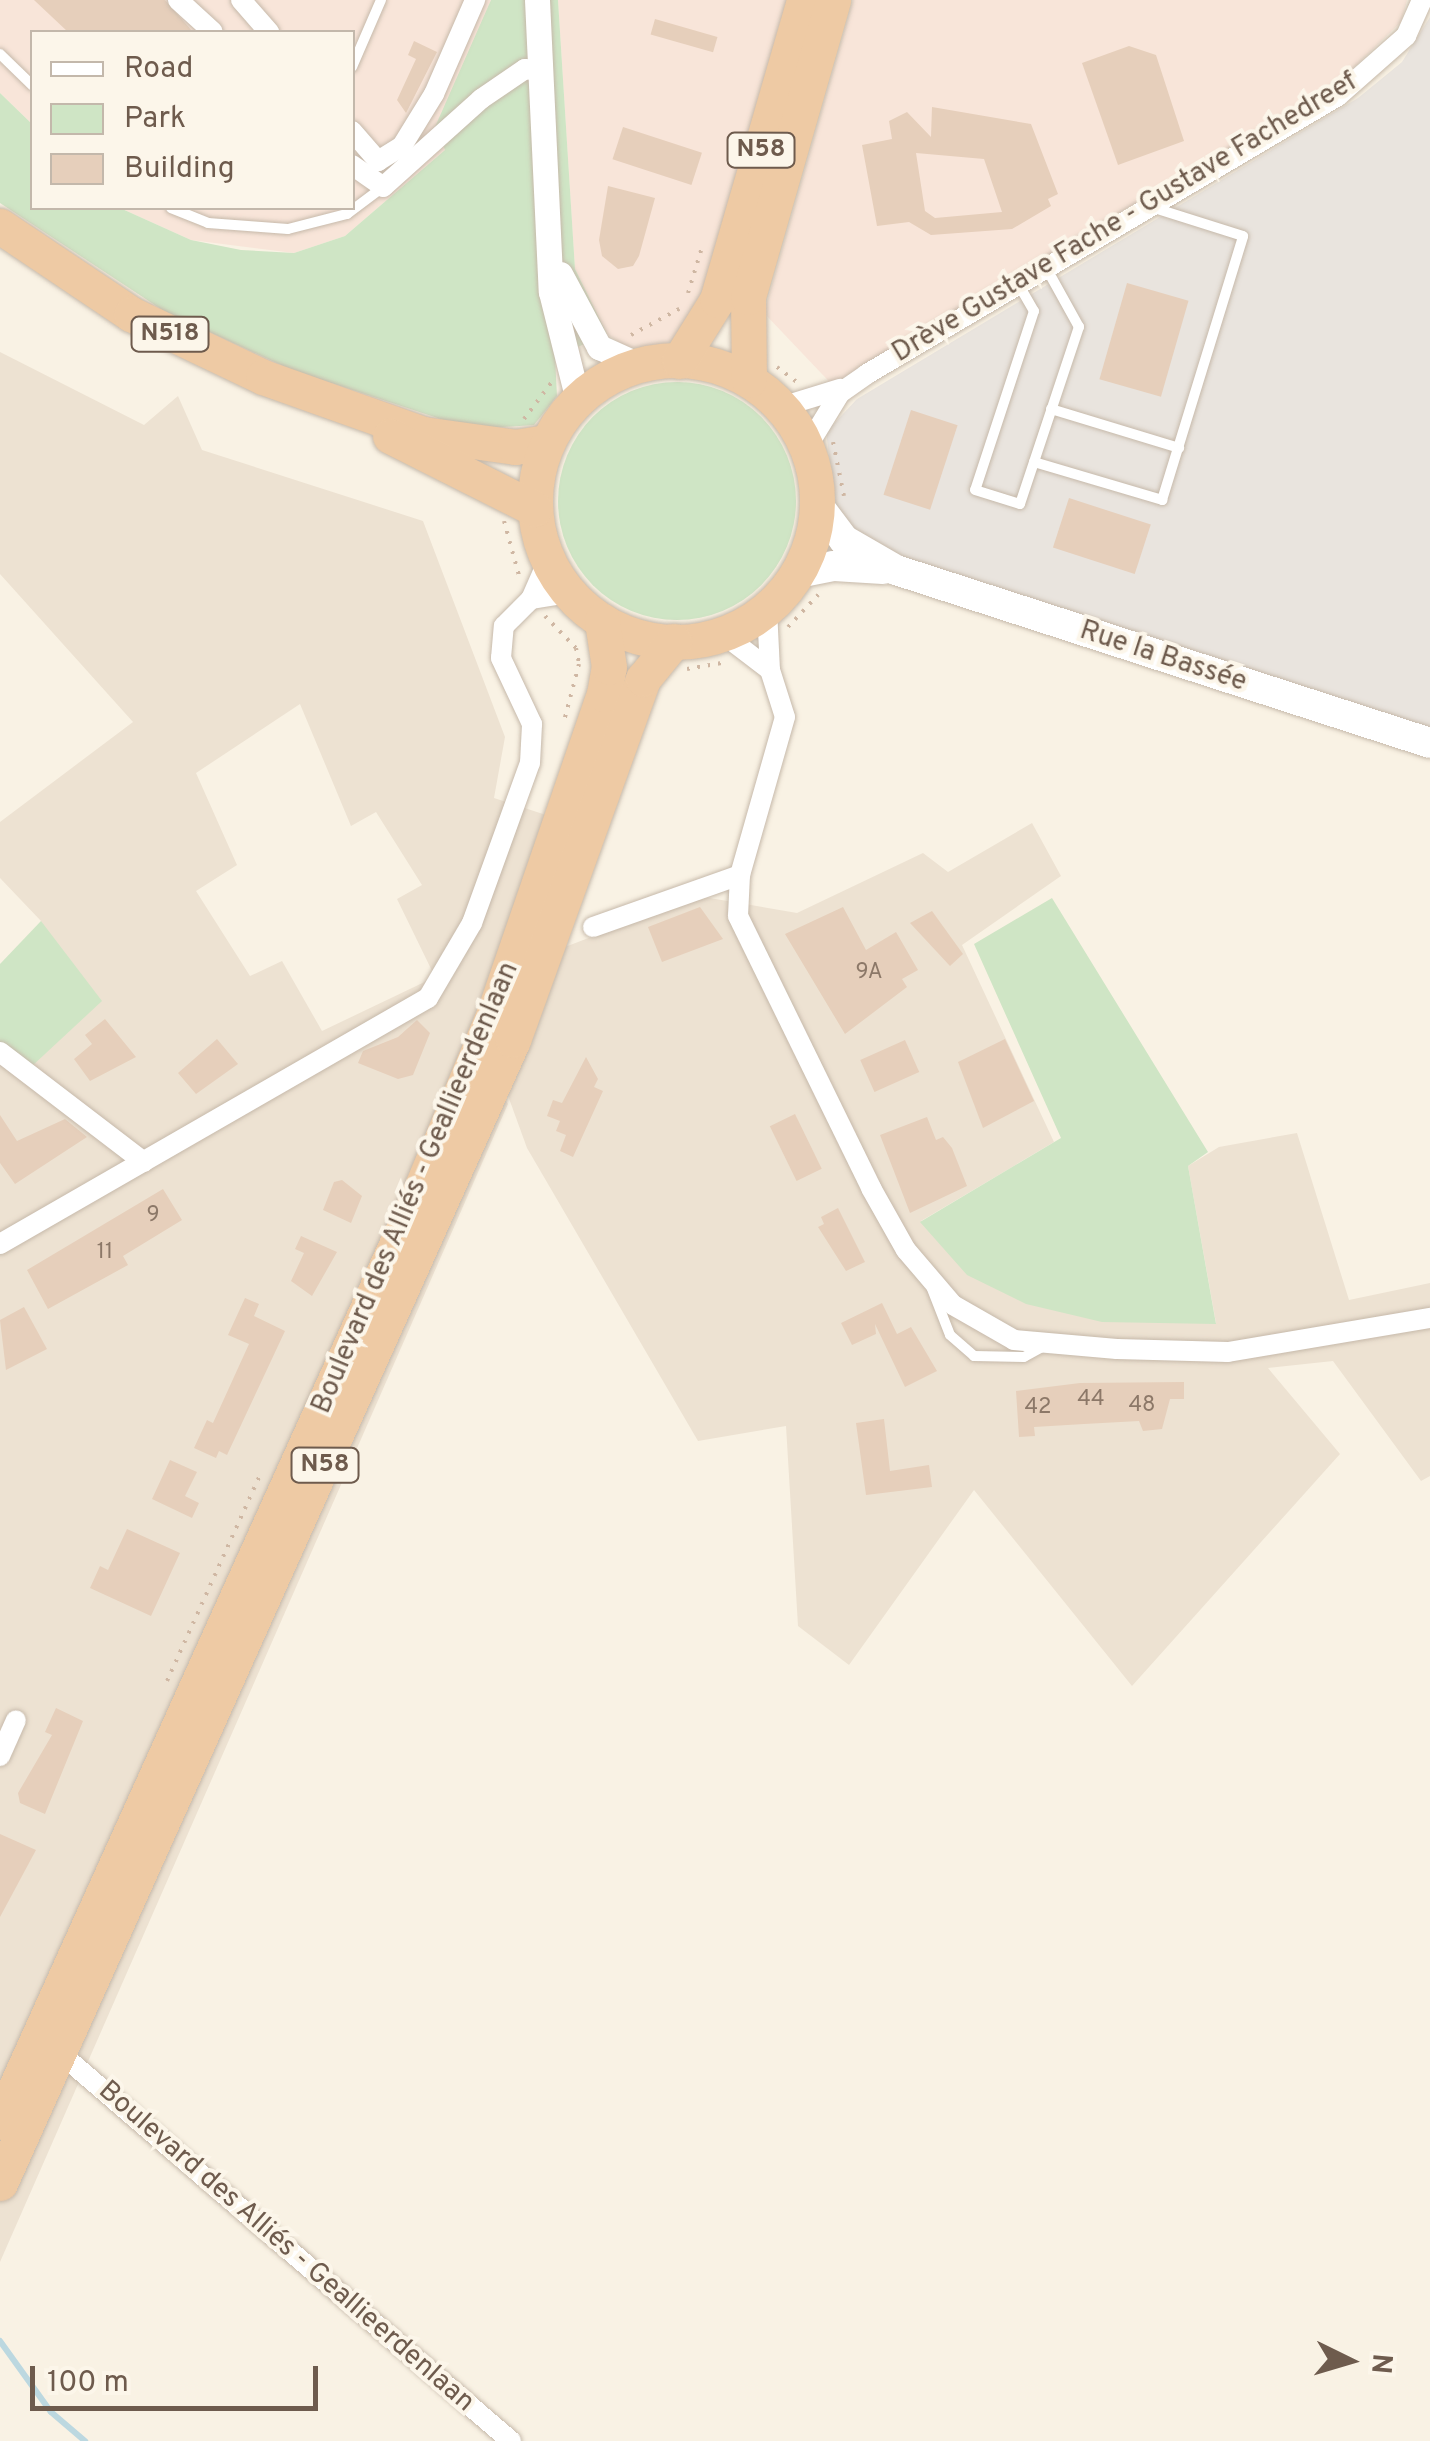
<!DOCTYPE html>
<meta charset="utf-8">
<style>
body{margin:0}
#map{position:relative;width:1430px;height:2441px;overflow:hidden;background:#f9f2e4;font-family:Overpass,sans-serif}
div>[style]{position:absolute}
.residential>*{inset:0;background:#ede2d2}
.commercial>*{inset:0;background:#f8e5d9}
.industrial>*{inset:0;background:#e9e4de}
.green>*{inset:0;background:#cfe5c5}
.round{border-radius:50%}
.stream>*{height:6px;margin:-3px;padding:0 3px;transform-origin:3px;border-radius:3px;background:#bcd8e0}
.building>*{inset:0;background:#e6cfbb;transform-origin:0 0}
.path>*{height:4px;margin-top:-2px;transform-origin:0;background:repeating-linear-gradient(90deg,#cfb7a3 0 2.5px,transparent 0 10.5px)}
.roads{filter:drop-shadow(0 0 2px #c6b9aa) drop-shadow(0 0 2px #c6b9aa)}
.service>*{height:10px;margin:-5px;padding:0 5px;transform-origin:5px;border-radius:5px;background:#fff}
.minor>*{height:20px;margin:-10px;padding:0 10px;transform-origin:10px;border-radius:10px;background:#fff}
.tertiary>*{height:25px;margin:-12.5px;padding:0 12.5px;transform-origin:12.5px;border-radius:12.5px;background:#fff}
.secondary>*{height:30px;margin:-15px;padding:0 15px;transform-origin:15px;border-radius:15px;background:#fff}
.trunk>*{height:35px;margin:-17.5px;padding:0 17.5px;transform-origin:17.5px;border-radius:17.5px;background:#eecaa4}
.trunk>.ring{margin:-17.5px;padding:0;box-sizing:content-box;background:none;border:35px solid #eecaa4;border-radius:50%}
span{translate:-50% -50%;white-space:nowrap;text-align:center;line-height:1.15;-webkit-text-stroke:8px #fcf6ea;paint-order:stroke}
.number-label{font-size:22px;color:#8c7868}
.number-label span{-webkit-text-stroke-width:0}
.shield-label span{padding:2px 8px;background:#fcf6ea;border:2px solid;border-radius:8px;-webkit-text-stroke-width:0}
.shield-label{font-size:25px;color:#6e5b4d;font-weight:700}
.street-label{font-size:28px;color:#6e5b4d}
.legend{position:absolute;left:30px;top:30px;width:325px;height:180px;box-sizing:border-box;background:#fcf6ea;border:2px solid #c3b8ab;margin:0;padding:12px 18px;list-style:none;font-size:30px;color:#6e5b4d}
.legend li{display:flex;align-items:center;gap:20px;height:50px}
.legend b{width:50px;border:2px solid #c3b8ab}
.north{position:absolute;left:1300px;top:2311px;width:100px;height:100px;-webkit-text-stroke:8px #fcf6ea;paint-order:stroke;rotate:95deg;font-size:28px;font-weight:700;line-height:40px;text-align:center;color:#6e5b4d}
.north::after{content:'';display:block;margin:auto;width:35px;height:45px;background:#6e5b4d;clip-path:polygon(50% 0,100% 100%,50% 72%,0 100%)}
.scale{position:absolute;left:30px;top:2366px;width:288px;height:45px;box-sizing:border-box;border:5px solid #6e5b4d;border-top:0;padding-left:12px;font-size:30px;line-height:35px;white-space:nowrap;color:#6e5b4d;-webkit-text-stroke:8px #fcf6ea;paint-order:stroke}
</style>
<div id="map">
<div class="residential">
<i style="clip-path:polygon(evenodd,0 352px,144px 425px,178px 396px,202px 450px,423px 521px,505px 737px,494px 798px,546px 815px,468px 1035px,508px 1104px,0 2262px,0 1044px,41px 921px,0 878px,0 822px,133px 722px,0 574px,0 352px,300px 704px,351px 826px,376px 812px,422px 885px,397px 899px,435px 977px,322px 1031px,282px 961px,250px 976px,196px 891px,237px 865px,196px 773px,300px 704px)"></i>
<i style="clip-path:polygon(1032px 823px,1061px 876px,962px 945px,1054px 1142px,921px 1221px,1216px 1323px,1188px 1166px,1219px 1147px,1297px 1133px,1349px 1300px,1430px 1283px,1430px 1476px,1421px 1481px,1333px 1361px,1268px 1368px,1340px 1454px,1132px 1686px,974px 1490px,849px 1665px,798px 1626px,786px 1426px,698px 1441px,527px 1148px,507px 1093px,565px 947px,698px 896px,797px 913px,923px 853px,948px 872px)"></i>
</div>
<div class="commercial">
<i style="clip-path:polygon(0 0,491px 0,445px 150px,345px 236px,294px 253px,191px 240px,120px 208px,352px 208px,352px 32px,32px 32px,32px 124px,0 93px)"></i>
<i style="clip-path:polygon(558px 0,790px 0,703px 296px,674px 340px,652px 349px,626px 347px,607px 334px,575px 269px)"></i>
<i style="clip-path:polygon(853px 0,1407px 0,1401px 22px,1349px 72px,840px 393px,764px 313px)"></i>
</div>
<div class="industrial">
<i style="clip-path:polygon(1430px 17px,1430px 733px,872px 551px,837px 515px,826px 432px,857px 399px,1358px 98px,1402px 62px)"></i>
</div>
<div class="green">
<i style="clip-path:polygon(491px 0,558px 0,575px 269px,607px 334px,555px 357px,557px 396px,534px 425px,471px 429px,292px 370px,164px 311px,0 203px,0 93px,32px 124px,32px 208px,120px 208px,191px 240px,241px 250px,294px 253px,345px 236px,445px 150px,435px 127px)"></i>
<i class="round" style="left:558px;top:382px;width:238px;height:238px"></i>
<i style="clip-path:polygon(1052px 898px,1208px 1152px,1188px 1166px,1216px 1324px,1102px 1322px,1026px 1304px,967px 1275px,920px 1222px,1061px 1138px,974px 944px)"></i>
<i style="clip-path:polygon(41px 921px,102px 1001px,31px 1067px,0 1044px,0 964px)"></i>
</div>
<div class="stream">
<i style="left:0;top:2341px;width:87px;rotate:54.3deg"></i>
<i style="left:51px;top:2412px;width:45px;rotate:40.5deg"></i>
</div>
<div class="building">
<i style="clip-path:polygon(34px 0,165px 0,193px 32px,68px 32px)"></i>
<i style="left:655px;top:19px;width:65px;height:16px;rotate:16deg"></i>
<i style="clip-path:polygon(414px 41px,437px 52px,406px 113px,397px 100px,416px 59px,408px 55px)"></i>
<i style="clip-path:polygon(1129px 46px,1156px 55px,1184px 141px,1118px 165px,1082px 63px)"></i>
<i style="clip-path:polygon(evenodd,932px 107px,1031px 124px,1058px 194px,1048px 199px,1051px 206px,1012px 229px,931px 235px,909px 222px,877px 226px,862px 145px,892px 139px,889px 121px,907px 112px,931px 137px,932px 107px,916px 153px,984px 159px,1002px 212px,935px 218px,925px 211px,916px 153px)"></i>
<i style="left:623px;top:127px;width:83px;height:34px;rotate:18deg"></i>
<i style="clip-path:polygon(608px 186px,655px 198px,639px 256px,633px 266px,618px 269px,602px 256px,599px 240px)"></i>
<i style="left:1127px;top:283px;width:64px;height:100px;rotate:16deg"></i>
<i style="left:911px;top:410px;width:49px;height:89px;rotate:18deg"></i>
<i style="left:1069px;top:498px;width:86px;height:52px;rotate:18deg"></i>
<i style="clip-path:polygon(700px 907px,723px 939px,662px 962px,648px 927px)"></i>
<i style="clip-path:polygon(843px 907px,866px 950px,896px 932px,918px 970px,902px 979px,907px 987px,845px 1034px,785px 934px)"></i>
<i style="clip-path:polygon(932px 911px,963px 954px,950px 966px,910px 923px)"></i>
<i style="clip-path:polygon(105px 1019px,136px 1057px,90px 1081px,74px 1059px,92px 1044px,85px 1035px)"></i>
<i style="clip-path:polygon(417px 1020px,430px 1033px,413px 1075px,398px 1079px,358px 1063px,363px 1051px,398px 1037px)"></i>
<i style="clip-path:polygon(217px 1039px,238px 1064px,196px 1094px,178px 1073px)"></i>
<i style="clip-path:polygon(1005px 1039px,1034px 1101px,983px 1128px,958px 1062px)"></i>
<i style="left:905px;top:1040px;width:35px;height:49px;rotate:66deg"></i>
<i style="clip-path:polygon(586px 1057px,598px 1079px,594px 1087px,603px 1091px,573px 1157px,560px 1151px,566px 1135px,556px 1131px,560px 1121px,547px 1116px,553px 1100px,562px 1103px)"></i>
<i style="left:795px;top:1114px;width:61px;height:28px;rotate:64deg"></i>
<i style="clip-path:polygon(0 1115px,17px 1141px,65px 1119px,87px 1137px,15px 1184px,0 1163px)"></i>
<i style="clip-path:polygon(927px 1117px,936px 1140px,943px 1137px,952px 1148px,967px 1186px,910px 1213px,880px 1135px)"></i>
<i style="clip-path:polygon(342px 1180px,362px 1196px,351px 1223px,323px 1210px,334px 1182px)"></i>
<i style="clip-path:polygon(163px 1189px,182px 1220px,123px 1256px,128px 1265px,48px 1309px,27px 1270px)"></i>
<i style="clip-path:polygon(838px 1208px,865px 1262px,846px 1271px,818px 1227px,824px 1224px,821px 1217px)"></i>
<i style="clip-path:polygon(301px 1236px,337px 1252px,312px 1296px,291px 1281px,304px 1253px,295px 1249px)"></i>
<i style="clip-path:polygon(245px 1298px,259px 1304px,254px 1316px,285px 1331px,227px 1455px,219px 1451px,216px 1458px,194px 1448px,207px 1420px,213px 1423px,249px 1344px,228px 1335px)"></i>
<i style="clip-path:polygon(882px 1303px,897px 1334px,911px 1327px,937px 1371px,905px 1387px,875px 1324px,876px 1334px,852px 1345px,841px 1323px)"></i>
<i style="clip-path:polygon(24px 1307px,47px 1349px,6px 1370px,0 1320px)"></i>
<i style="clip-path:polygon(1184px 1382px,1184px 1399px,1170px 1399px,1162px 1429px,1143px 1431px,1139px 1421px,1084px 1424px,1034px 1427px,1035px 1436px,1019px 1437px,1016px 1391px,1080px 1383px)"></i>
<i style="clip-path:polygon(884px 1419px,890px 1471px,929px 1465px,932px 1487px,866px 1495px,856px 1423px)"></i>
<i style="clip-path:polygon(170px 1460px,197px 1472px,185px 1496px,199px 1503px,192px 1518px,152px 1499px)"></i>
<i style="clip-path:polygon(127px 1529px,180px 1553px,151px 1616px,90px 1588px,100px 1566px,108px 1570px)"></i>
<i style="clip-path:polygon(56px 1708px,83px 1721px,45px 1814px,20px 1803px,18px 1793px,52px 1735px,45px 1732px)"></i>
<i style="clip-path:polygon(0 1834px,36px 1850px,0 1917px)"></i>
</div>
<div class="path">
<i style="left:688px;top:293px;width:51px;rotate:-73deg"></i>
<i style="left:631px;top:335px;width:55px;rotate:-28.4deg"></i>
<i style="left:777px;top:367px;width:25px;rotate:37deg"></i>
<i style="left:524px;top:419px;width:45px;rotate:-53.1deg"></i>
<i style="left:833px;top:442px;width:55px;rotate:78.5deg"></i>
<i style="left:504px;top:521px;width:60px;rotate:74.6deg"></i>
<i style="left:545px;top:616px;width:45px;rotate:45.9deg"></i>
<i style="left:576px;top:648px;width:16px;rotate:79deg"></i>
<i style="left:579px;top:664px;width:59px;rotate:104.7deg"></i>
<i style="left:788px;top:627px;width:45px;rotate:-46.8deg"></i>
<i style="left:687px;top:669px;width:41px;rotate:-9.9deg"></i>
<i style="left:167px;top:1681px;width:230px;rotate:-65.7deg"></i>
</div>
<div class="roads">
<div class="service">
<i style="left:0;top:54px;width:45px;rotate:44.1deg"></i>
<i style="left:352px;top:67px;width:73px;rotate:-66.6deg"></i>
<i style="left:171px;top:208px;width:40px;rotate:22deg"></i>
<i style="left:208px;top:223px;width:80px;rotate:4.3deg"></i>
<i style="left:288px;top:229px;width:61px;rotate:-14.3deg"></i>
<i style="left:347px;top:214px;width:45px;rotate:-36.9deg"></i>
<i style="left:1020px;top:287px;width:28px;rotate:60deg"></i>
<i style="left:1034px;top:311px;width:188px;rotate:108.2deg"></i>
<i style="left:975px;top:490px;width:47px;rotate:17.3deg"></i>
<i style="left:1020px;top:504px;width:187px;rotate:-71.6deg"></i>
<i style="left:1079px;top:327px;width:64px;rotate:-119deg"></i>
<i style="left:1051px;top:409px;width:134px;rotate:16.9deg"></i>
<i style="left:1034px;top:462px;width:134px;rotate:16.5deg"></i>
<i style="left:1162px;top:500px;width:276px;rotate:-72.9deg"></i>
<i style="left:1243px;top:236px;width:93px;rotate:-162.5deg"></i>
<i style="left:932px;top:1289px;width:49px;rotate:68.6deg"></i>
<i style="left:950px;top:1335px;width:32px;rotate:41deg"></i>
<i style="left:974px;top:1356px;width:50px;rotate:1.1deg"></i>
<i style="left:1024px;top:1357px;width:21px;rotate:-29deg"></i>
</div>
<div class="minor">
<i style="left:178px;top:0;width:47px;rotate:42.4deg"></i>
<i style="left:241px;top:0;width:43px;rotate:48.8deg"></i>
<i style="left:352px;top:131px;width:40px;rotate:49deg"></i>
<i style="left:378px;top:161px;width:28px;rotate:-32deg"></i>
<i style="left:402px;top:146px;width:61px;rotate:-58.4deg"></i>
<i style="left:434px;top:94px;width:103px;rotate:-66.4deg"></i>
<i style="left:352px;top:165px;width:38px;rotate:35deg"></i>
<i style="left:383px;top:187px;width:132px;rotate:-41.9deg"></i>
<i style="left:481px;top:99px;width:53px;rotate:-34.3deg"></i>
<i style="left:525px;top:69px;width:15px;rotate:8deg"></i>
<i style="left:781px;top:407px;width:62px;rotate:-17deg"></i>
<i style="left:807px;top:447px;width:63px;rotate:-58.6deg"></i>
<i style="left:840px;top:393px;width:33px;rotate:-35deg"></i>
<i style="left:867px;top:374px;width:547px;rotate:-30.55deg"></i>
<i style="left:1338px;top:96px;width:91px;rotate:-41.4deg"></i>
<i style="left:1406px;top:36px;width:39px;rotate:-66deg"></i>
<i style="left:531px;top:599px;width:43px;rotate:-66.4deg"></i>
<i style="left:767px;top:609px;width:61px;rotate:87.2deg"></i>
<i style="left:723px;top:634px;width:59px;rotate:37.5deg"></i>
<i style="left:770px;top:670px;width:49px;rotate:72.3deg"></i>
<i style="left:785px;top:717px;width:164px;rotate:105.9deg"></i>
<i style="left:740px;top:875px;width:41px;rotate:92.8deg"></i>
<i style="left:738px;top:916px;width:303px;rotate:63.9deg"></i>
<i style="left:871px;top:1188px;width:71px;rotate:60.6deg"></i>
<i style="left:906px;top:1250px;width:72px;rotate:49.5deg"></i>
<i style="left:953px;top:1305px;width:70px;rotate:29.8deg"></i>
<i style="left:1014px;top:1340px;width:103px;rotate:5deg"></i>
<i style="left:1117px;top:1349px;width:111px;rotate:1.5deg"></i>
<i style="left:1228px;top:1352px;width:205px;rotate:-9.6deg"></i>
<i style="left:593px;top:927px;width:156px;rotate:-19.5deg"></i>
<i style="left:0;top:1052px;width:181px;rotate:37.4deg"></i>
<i style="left:0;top:1244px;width:494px;rotate:-29.9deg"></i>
<i style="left:428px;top:998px;width:87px;rotate:-59.6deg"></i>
<i style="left:472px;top:923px;width:170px;rotate:-70.1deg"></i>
<i style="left:530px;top:763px;width:39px;rotate:-87deg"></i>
<i style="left:532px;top:724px;width:73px;rotate:-115.2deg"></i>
<i style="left:501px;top:658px;width:32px;rotate:-85deg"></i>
<i style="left:504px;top:626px;width:38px;rotate:-45deg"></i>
<i style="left:531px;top:599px;width:38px;rotate:-9deg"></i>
<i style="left:0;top:1756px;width:39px;rotate:-66deg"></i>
<i style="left:60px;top:2053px;width:595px;rotate:40.71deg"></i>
</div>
<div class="tertiary">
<i style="left:537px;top:0;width:292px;rotate:87.3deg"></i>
<i style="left:551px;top:292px;width:111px;rotate:76deg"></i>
<i style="left:560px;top:274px;width:83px;rotate:61.9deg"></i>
<i style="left:599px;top:347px;width:44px;rotate:24.2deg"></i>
</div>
<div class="secondary">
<i style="left:817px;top:504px;width:45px;rotate:53.1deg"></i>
<i style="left:844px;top:540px;width:60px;rotate:30deg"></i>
<i style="left:896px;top:570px;width:561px;rotate:17.95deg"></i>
<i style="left:798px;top:573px;width:36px;rotate:-11deg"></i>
<i style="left:833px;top:566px;width:51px;rotate:3.4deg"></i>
</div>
<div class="trunk">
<i style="left:0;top:226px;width:158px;rotate:33.9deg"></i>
<i style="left:131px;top:314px;width:146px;rotate:25.5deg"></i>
<i style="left:263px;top:377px;width:170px;rotate:19.6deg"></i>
<i style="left:423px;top:434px;width:93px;rotate:8deg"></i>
<i style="left:515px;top:447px;width:33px;rotate:-9deg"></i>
<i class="ring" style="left:535px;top:360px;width:247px;height:247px"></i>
<i style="left:679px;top:361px;width:72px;rotate:-58.1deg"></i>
<i style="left:717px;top:300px;width:312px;rotate:-73.8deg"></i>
<i style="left:749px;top:380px;width:83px;rotate:-90.7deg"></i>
<i style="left:748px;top:297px;width:309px;rotate:-74deg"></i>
<i style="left:390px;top:436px;width:162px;rotate:26.7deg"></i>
<i style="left:0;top:2122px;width:1008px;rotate:-65.7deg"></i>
<i style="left:415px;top:1203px;width:206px;rotate:-67.4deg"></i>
<i style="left:494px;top:1013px;width:337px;rotate:-71deg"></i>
<i style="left:604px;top:694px;width:27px;rotate:-80deg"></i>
<i style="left:609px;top:667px;width:47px;rotate:-98.7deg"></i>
<i style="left:0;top:2183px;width:1253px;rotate:-65.83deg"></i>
<i style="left:513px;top:1040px;width:384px;rotate:-70.2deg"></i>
<i style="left:643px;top:679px;width:49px;rotate:-50.8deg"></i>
</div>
</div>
<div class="number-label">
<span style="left:869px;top:973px">9A</span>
<span style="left:153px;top:1216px">9</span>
<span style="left:105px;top:1253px">11</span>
<span style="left:1091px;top:1400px">44</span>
<span style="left:1142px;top:1406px">48</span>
<span style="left:1038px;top:1408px">42</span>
</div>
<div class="shield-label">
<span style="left:761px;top:150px">N58</span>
<span style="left:170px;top:334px">N518</span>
<span style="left:325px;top:1465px">N58</span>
</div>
<div class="street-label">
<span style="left:1125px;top:218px;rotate:-31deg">Drève Gustave Fache - Gustave Fachedreef</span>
<span style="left:1163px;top:657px;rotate:18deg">Rue la Bassée</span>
<span style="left:416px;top:1188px;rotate:-67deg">Boulevard des Alliés - Geallieerdenlaan</span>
<span style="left:286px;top:2247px;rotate:41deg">Boulevard des Alliés - Geallieerdenlaan</span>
</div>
<ul class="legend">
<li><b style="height:12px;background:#fff"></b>Road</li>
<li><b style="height:28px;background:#cfe5c5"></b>Park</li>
<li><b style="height:28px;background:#e6cfbb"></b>Building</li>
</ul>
<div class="north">N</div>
<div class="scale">100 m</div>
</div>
